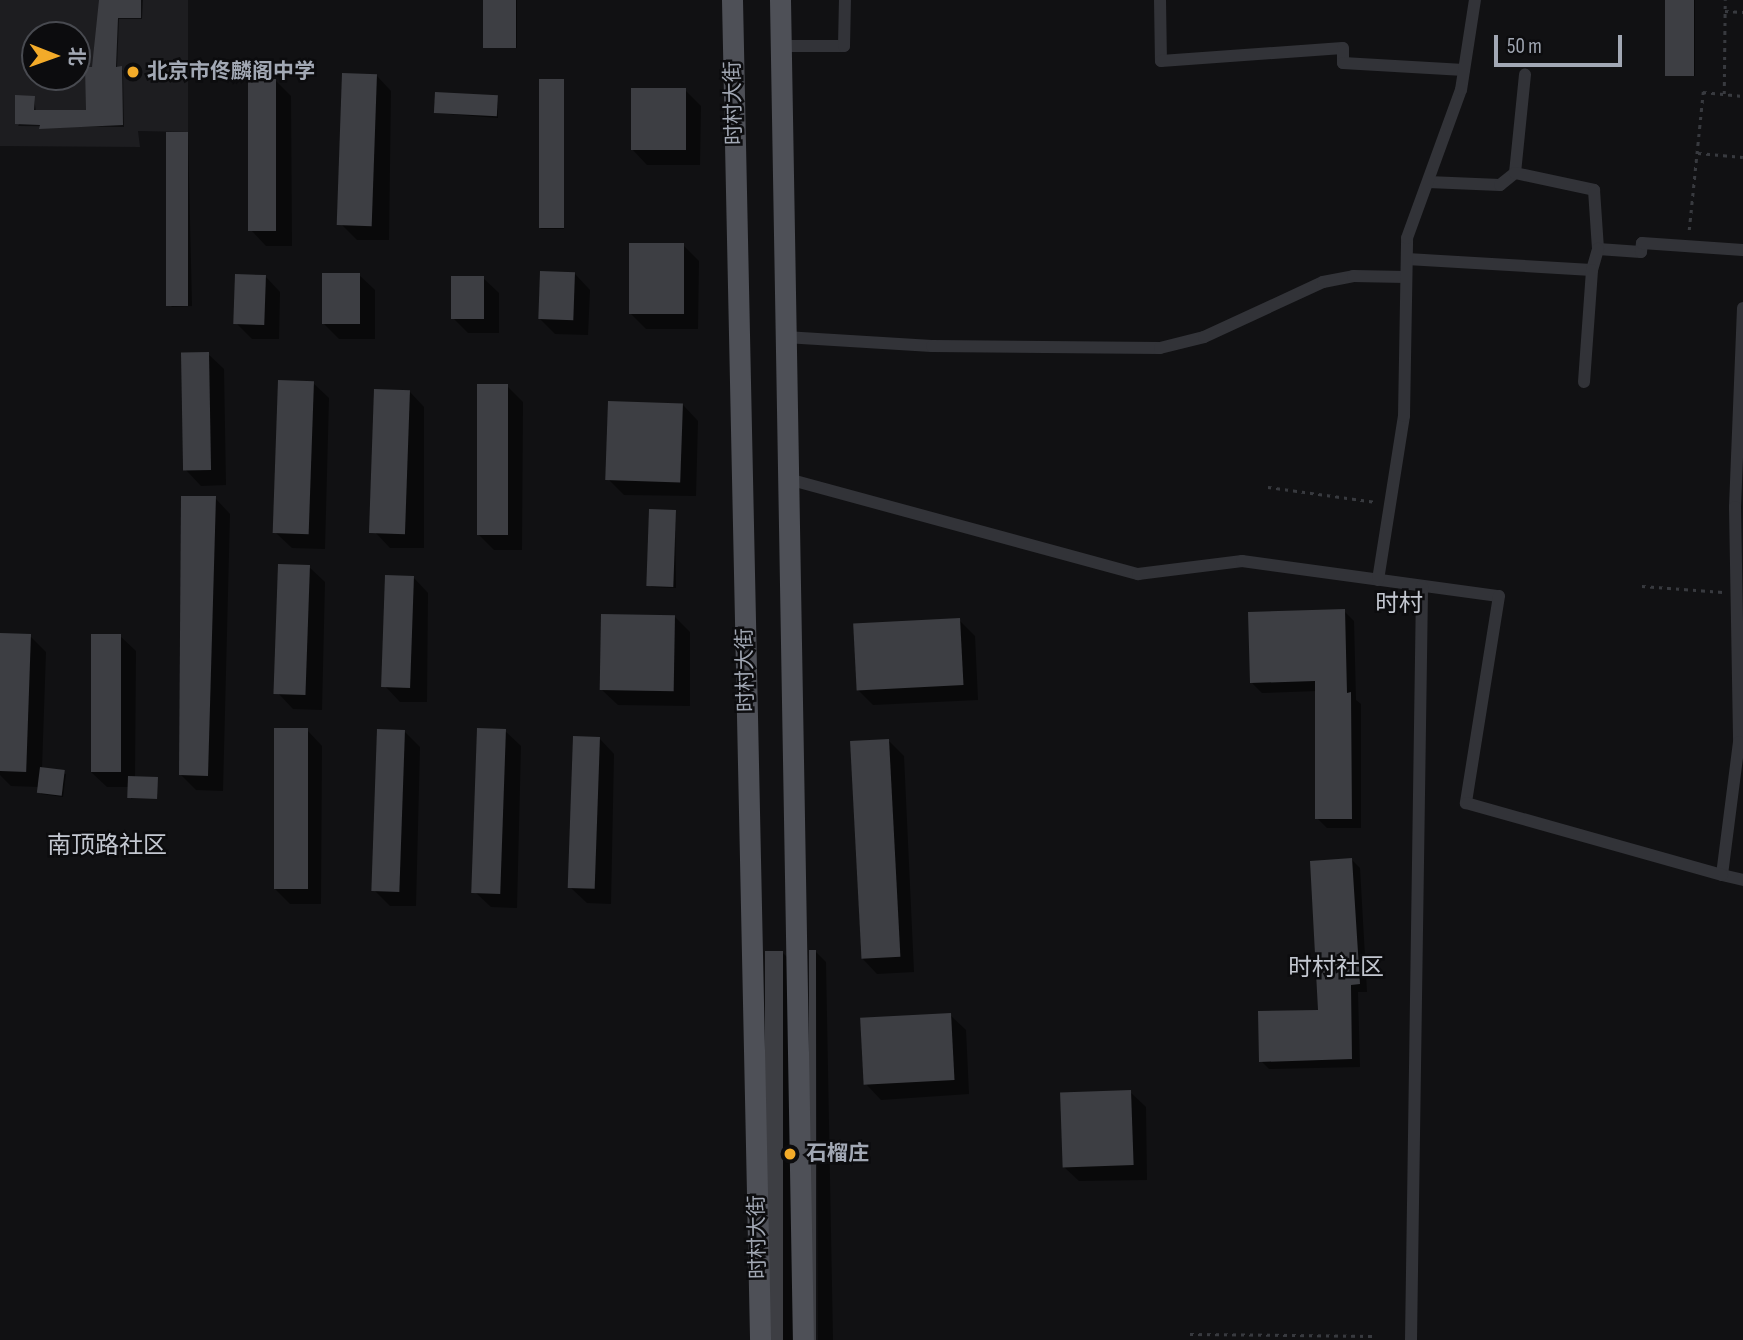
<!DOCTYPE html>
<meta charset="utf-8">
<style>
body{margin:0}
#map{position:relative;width:1743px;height:1340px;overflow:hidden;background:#111113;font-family:"Sofia Sans Condensed","Noto Sans SC",sans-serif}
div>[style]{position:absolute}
.built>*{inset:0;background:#1d1d20}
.shadow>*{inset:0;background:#0007;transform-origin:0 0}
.building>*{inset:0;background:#3d3e43;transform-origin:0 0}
.path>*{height:2.5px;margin-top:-1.25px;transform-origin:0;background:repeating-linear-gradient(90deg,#383a3f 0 3.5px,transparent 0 8.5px)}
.minor>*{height:12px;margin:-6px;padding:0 6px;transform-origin:6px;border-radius:6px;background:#323338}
.primary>*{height:21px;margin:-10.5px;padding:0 10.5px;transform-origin:10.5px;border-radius:10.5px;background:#4e5057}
.dots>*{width:19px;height:19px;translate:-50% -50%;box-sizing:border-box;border:4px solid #0c0c0e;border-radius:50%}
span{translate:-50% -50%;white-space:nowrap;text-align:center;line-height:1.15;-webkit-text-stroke:5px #0c0c0e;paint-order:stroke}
.poi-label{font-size:21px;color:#a2a8b4;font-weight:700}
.left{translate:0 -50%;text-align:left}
.street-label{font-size:21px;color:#a2a8b4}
.quarter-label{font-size:24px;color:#c3c7d0}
.north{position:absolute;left:21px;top:21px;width:70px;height:70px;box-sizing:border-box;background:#0c0c0e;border:2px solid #484a50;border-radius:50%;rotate:91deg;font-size:19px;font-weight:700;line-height:28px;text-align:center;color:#a2a8b4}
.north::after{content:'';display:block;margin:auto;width:24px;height:32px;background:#f3ab29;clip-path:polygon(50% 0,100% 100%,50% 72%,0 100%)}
.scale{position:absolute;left:1494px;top:35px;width:128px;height:32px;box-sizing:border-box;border:4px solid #a2a8b4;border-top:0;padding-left:9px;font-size:21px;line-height:24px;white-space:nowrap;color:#a2a8b4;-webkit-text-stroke:5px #0c0c0e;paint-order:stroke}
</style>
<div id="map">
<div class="built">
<i style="clip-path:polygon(evenodd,0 0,188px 0,188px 132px,138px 131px,140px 147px,0 146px,0 0,35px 35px,77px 35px,77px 77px,35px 77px,35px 35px)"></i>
</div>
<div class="shadow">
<i style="clip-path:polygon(101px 0,143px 0,142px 19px,119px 19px,117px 68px,123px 70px,124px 127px,18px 126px,34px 97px,36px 112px,88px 112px)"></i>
<i style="left:485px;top:0;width:32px;height:48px"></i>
<i style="left:1666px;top:0;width:29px;height:76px"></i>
<i style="clip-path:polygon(376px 75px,391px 91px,389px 240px,357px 240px,341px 224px)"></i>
<i style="clip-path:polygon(563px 80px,564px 229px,541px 229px,539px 227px)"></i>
<i style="clip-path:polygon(276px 81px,291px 96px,292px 246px,266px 246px,251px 230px)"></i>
<i style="clip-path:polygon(685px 90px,701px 106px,700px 165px,647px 165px,632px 149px)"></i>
<i style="clip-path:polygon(497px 97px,498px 118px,435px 113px)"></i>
<i style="clip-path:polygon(188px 133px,192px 306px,172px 307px,170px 305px)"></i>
<i style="clip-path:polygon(683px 245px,699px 261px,698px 329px,646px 329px,630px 313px)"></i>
<i style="clip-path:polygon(575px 274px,590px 290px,588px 335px,555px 334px,540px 319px)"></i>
<i style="clip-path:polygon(359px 275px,375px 290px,375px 339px,339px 339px,323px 323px)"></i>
<i style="clip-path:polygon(265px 276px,280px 292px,279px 339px,252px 339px,236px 323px)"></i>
<i style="clip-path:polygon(483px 278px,499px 293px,499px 333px,468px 333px,453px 318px)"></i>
<i style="clip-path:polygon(208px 354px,224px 369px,226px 485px,201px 486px,186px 470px)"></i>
<i style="clip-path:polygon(313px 383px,329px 398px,325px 549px,292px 548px,276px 533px)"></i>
<i style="clip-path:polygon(507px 386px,523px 402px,522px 550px,494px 550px,478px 534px)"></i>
<i style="clip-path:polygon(409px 391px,424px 407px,424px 548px,390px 548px,375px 532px)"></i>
<i style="clip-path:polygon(683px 405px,698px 421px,696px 496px,624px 495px,608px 479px)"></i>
<i style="clip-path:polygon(215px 498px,230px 514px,223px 791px,196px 790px,181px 775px)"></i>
<i style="clip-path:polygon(675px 511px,676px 588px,652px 587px,650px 586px)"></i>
<i style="clip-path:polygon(309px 567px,325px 582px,322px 710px,293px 709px,278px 693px)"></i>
<i style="clip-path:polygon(413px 577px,428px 593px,427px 702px,400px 702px,385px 686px)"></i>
<i style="clip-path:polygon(1344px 611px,1354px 621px,1356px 700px,1361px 704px,1361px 828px,1327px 828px,1317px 818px,1317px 691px,1262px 693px,1252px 683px)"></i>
<i style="clip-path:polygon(675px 617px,690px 632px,690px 706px,618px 705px,602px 690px)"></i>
<i style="clip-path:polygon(959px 620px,975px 636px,978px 700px,873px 705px,858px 690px)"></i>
<i style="clip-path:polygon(0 635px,30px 636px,46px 652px,42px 769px,66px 774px,63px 797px,41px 794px,39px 787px,11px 786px,0 775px)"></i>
<i style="clip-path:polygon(120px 636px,136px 651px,135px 778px,157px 779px,158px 799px,131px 799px,130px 787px,107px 787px,91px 772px)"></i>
<i style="clip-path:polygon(307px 730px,322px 746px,321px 904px,290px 904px,274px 888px)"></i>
<i style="clip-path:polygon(404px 731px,420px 747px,416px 906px,390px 906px,374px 890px)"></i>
<i style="clip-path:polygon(505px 731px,521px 746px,517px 908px,491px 907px,475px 892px)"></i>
<i style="clip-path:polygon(599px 738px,614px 754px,611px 904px,587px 903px,571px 888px)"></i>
<i style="clip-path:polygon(888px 740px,904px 756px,914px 972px,877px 974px,862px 958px)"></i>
<i style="clip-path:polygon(1352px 860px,1360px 868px,1367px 992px,1358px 992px,1360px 1067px,1269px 1069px,1261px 1061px,1320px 1012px)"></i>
<i style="clip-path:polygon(782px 952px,793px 963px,799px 1340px,775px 1340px)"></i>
<i style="clip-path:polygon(816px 952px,826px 962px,833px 1340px,818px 1340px)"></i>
<i style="clip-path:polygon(950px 1015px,966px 1030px,969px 1094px,881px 1100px,866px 1084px)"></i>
<i style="clip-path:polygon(1130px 1092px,1146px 1107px,1147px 1180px,1079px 1181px,1063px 1166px)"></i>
</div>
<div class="building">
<i style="clip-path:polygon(99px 0,141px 0,141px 18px,118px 18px,116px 67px,122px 66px,123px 125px,39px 129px,40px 125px,15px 124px,15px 95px,35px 96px,34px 110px,86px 110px,85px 67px,92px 67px)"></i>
<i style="left:483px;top:0;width:33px;height:48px"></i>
<i style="left:1665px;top:0;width:29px;height:76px"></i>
<i style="left:342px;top:73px;width:35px;height:152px;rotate:2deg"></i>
<i style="left:248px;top:79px;width:28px;height:152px"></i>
<i style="left:539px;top:79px;width:25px;height:149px"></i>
<i style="left:631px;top:88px;width:55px;height:62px"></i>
<i style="left:435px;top:92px;width:63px;height:21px;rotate:3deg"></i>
<i style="left:166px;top:132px;width:22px;height:174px"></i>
<i style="left:629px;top:243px;width:55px;height:71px"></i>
<i style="left:540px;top:271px;width:35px;height:48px;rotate:2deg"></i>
<i style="left:322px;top:273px;width:38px;height:51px"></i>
<i style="left:235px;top:274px;width:31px;height:50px;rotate:2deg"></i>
<i style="left:451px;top:276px;width:33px;height:43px"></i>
<i style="left:209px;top:352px;width:118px;height:28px;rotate:89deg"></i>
<i style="left:278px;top:380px;width:36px;height:153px;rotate:2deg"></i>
<i style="left:477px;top:384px;width:31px;height:151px"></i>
<i style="left:374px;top:389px;width:36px;height:144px;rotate:2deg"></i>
<i style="left:608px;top:401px;width:75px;height:79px;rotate:2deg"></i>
<i style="clip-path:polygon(181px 496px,216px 496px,208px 776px,179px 775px)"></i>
<i style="left:649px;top:509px;width:27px;height:77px;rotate:2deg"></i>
<i style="left:278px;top:564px;width:32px;height:130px;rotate:2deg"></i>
<i style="left:385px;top:575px;width:29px;height:112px;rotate:2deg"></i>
<i style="clip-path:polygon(1345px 609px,1347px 693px,1351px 692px,1352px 819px,1315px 819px,1315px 681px,1250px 683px,1248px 612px)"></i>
<i style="left:601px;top:614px;width:74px;height:76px;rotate:1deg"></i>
<i style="left:960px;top:618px;width:67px;height:107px;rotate:87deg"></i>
<i style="left:0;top:633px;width:31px;height:138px;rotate:2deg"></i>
<i style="left:91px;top:634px;width:30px;height:138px"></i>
<i style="left:274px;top:728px;width:34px;height:161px"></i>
<i style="left:477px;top:728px;width:29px;height:165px;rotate:2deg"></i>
<i style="left:377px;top:729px;width:28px;height:162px;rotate:2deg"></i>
<i style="left:573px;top:736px;width:27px;height:152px;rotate:2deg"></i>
<i style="left:889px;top:739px;width:218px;height:39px;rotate:87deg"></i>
<i style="left:40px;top:767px;width:25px;height:26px;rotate:7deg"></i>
<i style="left:128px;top:776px;width:30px;height:22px;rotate:2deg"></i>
<i style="clip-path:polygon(1352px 858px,1360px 984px,1351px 985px,1352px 1059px,1259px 1062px,1258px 1011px,1318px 1010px,1310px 861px)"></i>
<i style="left:809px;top:950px;width:7px;height:390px"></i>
<i style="left:765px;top:951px;width:18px;height:389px"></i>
<i style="left:951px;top:1013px;width:67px;height:91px;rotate:87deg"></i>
<i style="left:1131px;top:1090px;width:75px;height:71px;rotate:88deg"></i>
</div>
<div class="path">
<i style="left:1725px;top:11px;width:18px;rotate:3deg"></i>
<i style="left:1724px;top:94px;width:94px;rotate:-89.4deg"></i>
<i style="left:1698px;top:153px;width:45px;rotate:5.1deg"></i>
<i style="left:1689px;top:230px;width:139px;rotate:-84.2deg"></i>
<i style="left:1703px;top:92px;width:40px;rotate:5.7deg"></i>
<i style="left:1268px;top:487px;width:109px;rotate:7.9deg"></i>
<i style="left:1642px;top:586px;width:81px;rotate:4.2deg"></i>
<i style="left:1190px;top:1334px;width:182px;rotate:0.6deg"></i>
</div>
<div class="minor">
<i style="left:1160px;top:0;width:61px;rotate:89.1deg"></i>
<i style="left:1161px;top:61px;width:182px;rotate:-4.1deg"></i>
<i style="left:1343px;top:48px;width:15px;rotate:90deg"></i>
<i style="left:1343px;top:63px;width:121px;rotate:3.3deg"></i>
<i style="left:780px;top:46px;width:64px"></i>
<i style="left:844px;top:46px;width:46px;rotate:-88.8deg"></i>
<i style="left:1515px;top:173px;width:99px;rotate:-84.2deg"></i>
<i style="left:1428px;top:182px;width:72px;rotate:2.4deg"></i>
<i style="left:1500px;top:185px;width:19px;rotate:-39deg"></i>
<i style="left:1515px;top:173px;width:81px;rotate:12.1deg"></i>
<i style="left:1594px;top:190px;width:59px;rotate:86.1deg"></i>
<i style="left:1598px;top:249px;width:43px;rotate:4deg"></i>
<i style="left:1641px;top:252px;width:9px;rotate:-84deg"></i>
<i style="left:1642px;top:243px;width:101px;rotate:4deg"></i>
<i style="left:1407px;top:259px;width:185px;rotate:3.4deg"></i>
<i style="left:1592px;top:270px;width:22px;rotate:-74deg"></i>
<i style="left:1743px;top:308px;width:199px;rotate:92.3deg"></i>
<i style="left:1735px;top:507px;width:235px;rotate:89deg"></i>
<i style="left:1739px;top:742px;width:134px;rotate:97.3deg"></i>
<i style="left:1722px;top:875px;width:22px;rotate:13deg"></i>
<i style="left:785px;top:337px;width:147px;rotate:3.5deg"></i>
<i style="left:932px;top:346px;width:228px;rotate:0.5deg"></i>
<i style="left:1160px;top:348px;width:45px;rotate:-14deg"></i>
<i style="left:1204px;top:337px;width:131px;rotate:-24.8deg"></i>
<i style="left:1323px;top:282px;width:31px;rotate:-11deg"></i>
<i style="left:1353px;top:276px;width:53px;rotate:1.1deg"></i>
<i style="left:1584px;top:382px;width:112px;rotate:-85.9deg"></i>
<i style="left:788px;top:479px;width:363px;rotate:15.2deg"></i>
<i style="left:1138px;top:574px;width:105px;rotate:-7.1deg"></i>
<i style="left:1242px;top:561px;width:259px;rotate:7.8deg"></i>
<i style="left:1499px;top:596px;width:210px;rotate:99.1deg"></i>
<i style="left:1466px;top:803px;width:266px;rotate:15.7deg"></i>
<i style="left:1378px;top:580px;width:166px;rotate:-81deg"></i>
<i style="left:1404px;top:416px;width:178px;rotate:-89deg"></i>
<i style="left:1407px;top:238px;width:158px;rotate:-70deg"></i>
<i style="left:1461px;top:90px;width:91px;rotate:-81.2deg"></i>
<i style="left:1411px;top:1340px;width:754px;rotate:-89.16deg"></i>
</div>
<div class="primary">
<i style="left:732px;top:0;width:1340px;rotate:88.8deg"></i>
<i style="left:780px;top:0;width:1340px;rotate:89.02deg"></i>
</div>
<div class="dots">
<i style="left:133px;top:72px;background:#f3ab29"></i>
<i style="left:790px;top:1154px;background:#f3ab29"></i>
</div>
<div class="poi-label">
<span class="left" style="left:147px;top:72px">北京市佟麟阁中学</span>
<span class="left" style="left:806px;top:1154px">石榴庄</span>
</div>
<div class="street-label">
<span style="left:734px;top:103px;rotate:-91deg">时村大街</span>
<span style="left:746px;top:670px;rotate:-91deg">时村大街</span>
<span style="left:758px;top:1237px;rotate:-91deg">时村大街</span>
</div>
<div class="quarter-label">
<span style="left:1399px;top:604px">时村</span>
<span style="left:107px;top:846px">南顶路社区</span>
<span style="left:1336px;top:968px">时村社区</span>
</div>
<div class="north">北</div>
<div class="scale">50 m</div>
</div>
